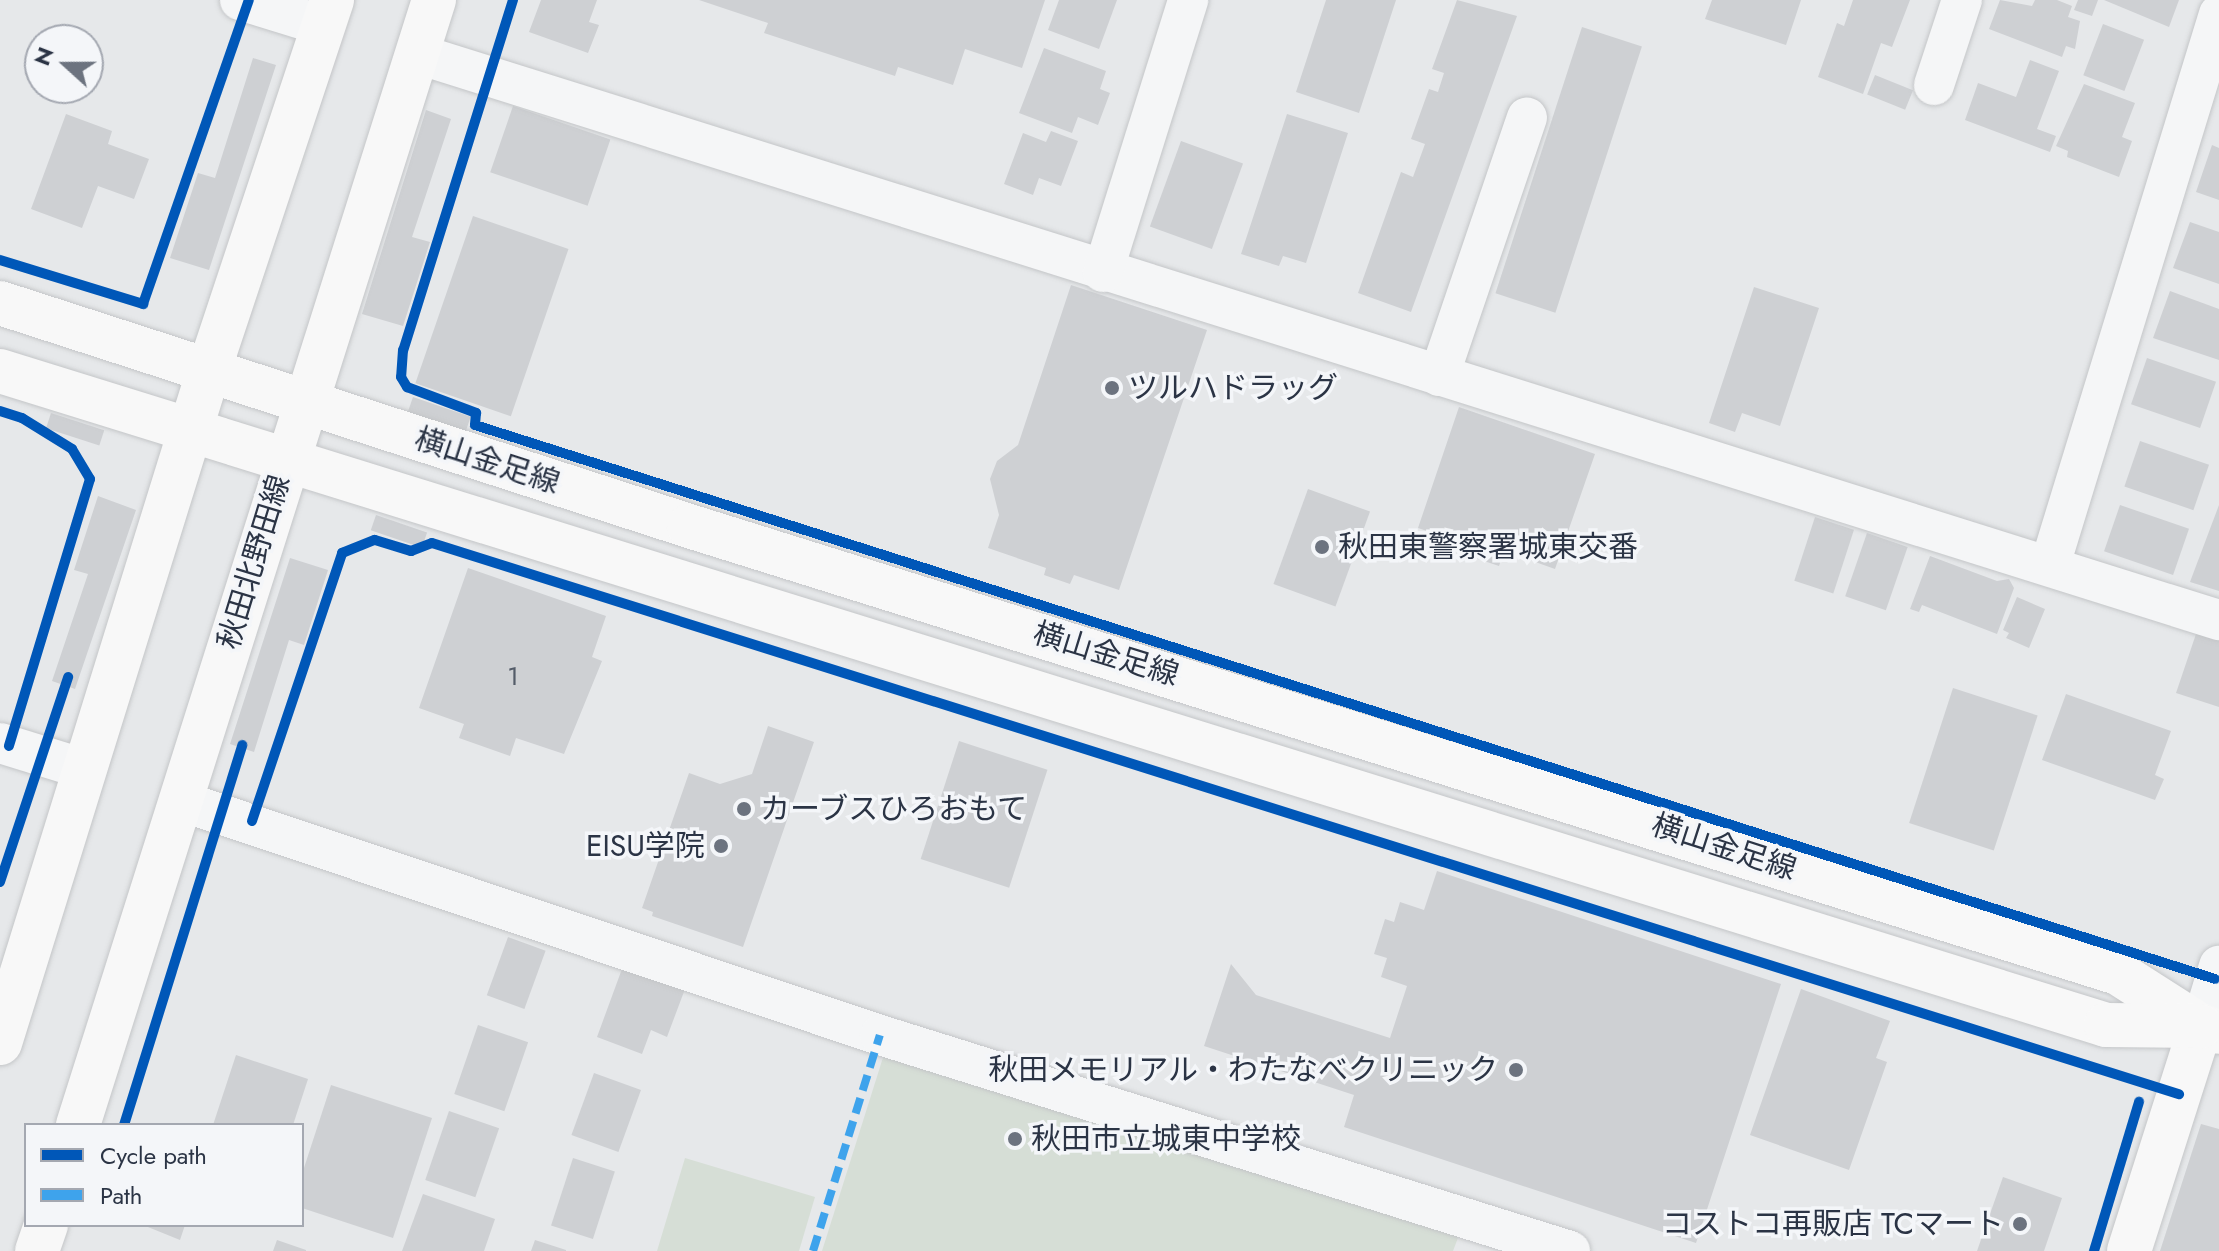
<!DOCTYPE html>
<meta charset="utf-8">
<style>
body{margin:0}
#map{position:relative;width:2219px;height:1251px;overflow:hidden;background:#e6e8ea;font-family:Jost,"Noto Sans JP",sans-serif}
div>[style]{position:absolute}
.green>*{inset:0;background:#d6ded6}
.building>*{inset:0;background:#ced0d3;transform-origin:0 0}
.roads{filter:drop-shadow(0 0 2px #c4c6c8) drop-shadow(0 0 2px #c4c6c8)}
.street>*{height:40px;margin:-20px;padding:0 20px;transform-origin:20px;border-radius:20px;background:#f5f6f7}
.secondary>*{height:44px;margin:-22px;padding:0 22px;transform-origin:22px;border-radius:22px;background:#f8f8f8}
.primary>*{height:44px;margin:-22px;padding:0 22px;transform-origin:22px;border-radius:22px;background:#f8f8f8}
.quiet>*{height:8px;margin-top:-4px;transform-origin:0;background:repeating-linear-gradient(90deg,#3ea3ec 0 16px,transparent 0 24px)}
.cycleway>*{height:10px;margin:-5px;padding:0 5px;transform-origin:5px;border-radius:5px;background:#0057b8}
.dots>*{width:22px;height:22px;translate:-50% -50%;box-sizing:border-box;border:4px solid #f4f6f9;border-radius:50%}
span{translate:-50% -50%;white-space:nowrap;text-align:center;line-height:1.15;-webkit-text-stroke:7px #f4f6f9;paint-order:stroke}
.number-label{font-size:26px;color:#545c69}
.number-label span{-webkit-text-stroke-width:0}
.poi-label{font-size:30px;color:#2b3445}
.left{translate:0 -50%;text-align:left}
.right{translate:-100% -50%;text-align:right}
.street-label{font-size:30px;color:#2b3445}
.legend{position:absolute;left:24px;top:1123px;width:280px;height:104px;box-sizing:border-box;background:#f4f6f9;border:2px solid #a4a8b1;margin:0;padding:10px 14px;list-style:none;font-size:24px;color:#2b3445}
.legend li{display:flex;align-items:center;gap:16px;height:40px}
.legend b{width:40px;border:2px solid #a4a8b1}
.north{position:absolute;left:24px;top:24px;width:80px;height:80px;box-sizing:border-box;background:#f4f6f9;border:2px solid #a4a8b1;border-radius:50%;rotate:291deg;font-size:22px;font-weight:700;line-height:32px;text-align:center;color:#2b3445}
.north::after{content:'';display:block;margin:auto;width:28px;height:36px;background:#6c737f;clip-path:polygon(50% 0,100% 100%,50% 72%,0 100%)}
</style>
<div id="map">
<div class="green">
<i style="clip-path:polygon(886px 1048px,1461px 1230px,1453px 1251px,822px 1251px)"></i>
<i style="clip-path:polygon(685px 1158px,815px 1197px,799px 1251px,657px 1251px)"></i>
</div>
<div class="building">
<i style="clip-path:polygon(541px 0,597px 0,589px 22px,599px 25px,588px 53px,529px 32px)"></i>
<i style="clip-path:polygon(699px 0,1045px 0,1022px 68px,965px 49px,953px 85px,898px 67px,895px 76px,764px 33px,768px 23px)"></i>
<i style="clip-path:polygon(1059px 0,1117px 0,1099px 49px,1048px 30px)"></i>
<i style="clip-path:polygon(1326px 0,1396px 0,1359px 113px,1296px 92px)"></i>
<i style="clip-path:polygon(1457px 0,1517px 16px,1411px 312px,1358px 293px,1401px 172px,1413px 177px,1425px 144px,1411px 139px,1429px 89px,1438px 92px,1444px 73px,1432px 69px)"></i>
<i style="clip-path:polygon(1712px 0,1801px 0,1786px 45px,1705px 19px)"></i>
<i style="clip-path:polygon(1853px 0,1910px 0,1892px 47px,1881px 43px,1863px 94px,1818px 77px,1837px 23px,1844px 26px)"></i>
<i style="clip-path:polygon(2000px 0,2032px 6px,2035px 0,2057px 0,2072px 6px,2068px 17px,2080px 21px,2075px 49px,2066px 46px,2062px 57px,1989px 29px)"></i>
<i style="clip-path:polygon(2078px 0,2098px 0,2092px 16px,2074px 10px)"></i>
<i style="clip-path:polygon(2104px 0,2179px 0,2169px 27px)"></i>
<i style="left:2103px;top:24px;width:44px;height:55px;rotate:21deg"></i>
<i style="left:1582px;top:27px;width:63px;height:280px;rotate:18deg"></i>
<i style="clip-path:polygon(1044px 48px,1106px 71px,1100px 89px,1110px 93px,1098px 125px,1078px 117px,1072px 133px,1019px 113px)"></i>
<i style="clip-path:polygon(253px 58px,276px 65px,209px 270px,170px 258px,198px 173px,215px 178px)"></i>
<i style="clip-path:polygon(2030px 60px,2059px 71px,2037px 129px,2056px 136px,2050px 152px,1965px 120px,1978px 83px,2016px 97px)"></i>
<i style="left:1875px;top:75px;width:41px;height:21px;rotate:22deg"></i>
<i style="clip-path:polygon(2084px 84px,2135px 103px,2122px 137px,2132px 141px,2119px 177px,2067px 157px,2068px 151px,2056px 146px)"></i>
<i style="left:513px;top:106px;width:103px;height:70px;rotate:19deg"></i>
<i style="clip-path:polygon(426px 110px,451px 119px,412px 237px,430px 242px,403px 326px,362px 314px)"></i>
<i style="clip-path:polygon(66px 114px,112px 131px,108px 144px,149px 159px,134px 199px,98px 186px,82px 228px,31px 209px)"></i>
<i style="clip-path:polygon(1287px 114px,1348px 133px,1306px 263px,1283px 256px,1279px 266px,1241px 254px)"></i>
<i style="clip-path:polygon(1051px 131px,1078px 141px,1061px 186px,1039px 178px,1033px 195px,1004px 184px,1023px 133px,1046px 142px)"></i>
<i style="left:1181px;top:141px;width:66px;height:91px;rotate:20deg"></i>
<i style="clip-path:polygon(2212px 145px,2219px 148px,2219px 200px,2196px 192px)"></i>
<i style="left:473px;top:216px;width:101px;height:177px;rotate:19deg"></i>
<i style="clip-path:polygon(2190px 222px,2219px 232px,2219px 284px,2173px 268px)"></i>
<i style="clip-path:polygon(1071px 285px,1207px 330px,1119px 590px,1074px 575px,1070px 584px,1044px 575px,1046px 568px,988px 548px,999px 515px,990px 479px,997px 461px,1018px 445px)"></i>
<i style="clip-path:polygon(1754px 287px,1819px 308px,1780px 426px,1742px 413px,1735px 432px,1709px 423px)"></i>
<i style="clip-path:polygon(2170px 291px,2219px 309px,2219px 360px,2153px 338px)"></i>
<i style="left:2147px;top:358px;width:73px;height:49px;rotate:19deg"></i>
<i style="left:413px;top:397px;width:61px;height:18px;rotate:19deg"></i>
<i style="clip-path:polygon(1459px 407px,1595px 454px,1555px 569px,1504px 551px,1499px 566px,1466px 555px,1469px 545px,1418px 528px)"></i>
<i style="left:51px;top:413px;width:56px;height:16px;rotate:18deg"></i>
<i style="left:2140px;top:441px;width:73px;height:48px;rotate:19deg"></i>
<i style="left:1308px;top:489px;width:66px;height:101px;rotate:20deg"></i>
<i style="clip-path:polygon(98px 496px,136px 510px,75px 689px,52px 681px,88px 574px,74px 570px)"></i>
<i style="left:2120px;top:505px;width:73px;height:49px;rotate:19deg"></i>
<i style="clip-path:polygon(2219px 505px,2219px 591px,2190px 582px)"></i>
<i style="left:376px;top:515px;width:54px;height:16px;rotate:19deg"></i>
<i style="left:1815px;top:517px;width:41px;height:67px;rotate:18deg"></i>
<i style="left:1867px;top:533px;width:43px;height:67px;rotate:19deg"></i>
<i style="clip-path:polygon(1930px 556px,1997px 581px,2009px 579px,2014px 588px,1997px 634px,1922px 605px,1919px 612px,1910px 609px)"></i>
<i style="clip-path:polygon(290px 558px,328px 570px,304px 645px,289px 640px,254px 752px,230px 744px)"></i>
<i style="clip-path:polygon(468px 568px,606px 616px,592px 657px,602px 661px,564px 754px,516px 738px,510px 756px,459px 738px,464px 724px,419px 708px)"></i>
<i style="clip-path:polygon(2017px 597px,2045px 609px,2029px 648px,2006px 638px,2009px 633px,2003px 630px)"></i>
<i style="clip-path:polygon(2197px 631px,2219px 638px,2219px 707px,2176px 693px)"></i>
<i style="left:1953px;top:688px;width:89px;height:142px;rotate:18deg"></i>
<i style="clip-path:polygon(2066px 694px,2171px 731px,2155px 775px,2164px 779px,2155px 800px,2042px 760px)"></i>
<i style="clip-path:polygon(768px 726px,814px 742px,743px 947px,652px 916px,653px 912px,642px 908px,689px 773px,720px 784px,752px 774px)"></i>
<i style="left:959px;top:741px;width:93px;height:124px;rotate:18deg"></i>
<i style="clip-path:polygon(1437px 871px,1781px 984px,1696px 1243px,1344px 1127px,1354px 1095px,1204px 1046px,1231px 964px,1256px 995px,1390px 1038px,1407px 986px,1381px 977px,1387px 958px,1374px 954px,1385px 919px,1394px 922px,1400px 902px,1424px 910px)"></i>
<i style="left:508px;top:937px;width:40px;height:62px;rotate:20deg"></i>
<i style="clip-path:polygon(626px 958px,688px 981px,667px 1037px,651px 1030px,642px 1054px,597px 1037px)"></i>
<i style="clip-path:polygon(1801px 989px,1890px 1021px,1876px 1058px,1887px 1062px,1849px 1170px,1750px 1135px)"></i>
<i style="left:478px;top:1025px;width:53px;height:73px;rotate:19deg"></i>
<i style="clip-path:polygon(236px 1055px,308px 1079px,293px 1125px,213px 1125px)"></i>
<i style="left:594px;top:1073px;width:50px;height:66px;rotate:20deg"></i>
<i style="clip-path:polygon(331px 1085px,432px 1118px,393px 1238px,302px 1208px,302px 1174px)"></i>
<i style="left:449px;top:1111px;width:53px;height:73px;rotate:19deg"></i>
<i style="clip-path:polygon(2201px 1124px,2219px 1129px,2219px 1251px,2160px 1251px)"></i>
<i style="left:573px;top:1158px;width:44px;height:71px;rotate:18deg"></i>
<i style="clip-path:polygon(2003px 1177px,2062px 1198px,2044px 1251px,1977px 1251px)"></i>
<i style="clip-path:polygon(423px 1194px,495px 1219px,484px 1251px,402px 1251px)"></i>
<i style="clip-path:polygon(143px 1225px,185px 1225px,180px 1240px)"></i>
<i style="clip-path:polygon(277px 1240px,306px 1250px,306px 1251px,273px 1251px)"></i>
<i style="clip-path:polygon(535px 1240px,566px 1250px,566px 1251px,531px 1251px)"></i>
</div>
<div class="roads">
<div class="street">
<i style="left:240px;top:0;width:88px;rotate:17.2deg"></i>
<i style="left:418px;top:54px;width:1888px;rotate:17.45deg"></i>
<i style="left:1934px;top:85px;width:89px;rotate:-71.8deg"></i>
<i style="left:1103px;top:272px;width:285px;rotate:-72.6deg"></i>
<i style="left:1439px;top:376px;width:273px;rotate:-71.2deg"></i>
<i style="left:2050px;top:565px;width:576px;rotate:-72.95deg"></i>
<i style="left:0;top:743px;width:88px;rotate:17.2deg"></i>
<i style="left:181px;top:801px;width:737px;rotate:18.51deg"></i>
<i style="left:880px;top:1035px;width:723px;rotate:17.38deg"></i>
<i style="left:2201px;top:1026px;width:63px;rotate:-73.3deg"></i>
</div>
<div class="secondary">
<i style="left:2129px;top:1251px;width:236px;rotate:-72.3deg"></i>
</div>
<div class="primary">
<i style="left:0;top:303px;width:724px;rotate:17.93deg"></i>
<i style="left:689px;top:526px;width:1497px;rotate:17.37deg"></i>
<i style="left:2118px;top:973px;width:98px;rotate:32.6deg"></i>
<i style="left:2201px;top:1026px;width:19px;rotate:18deg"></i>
<i style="left:0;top:371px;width:2205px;rotate:17.25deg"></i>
<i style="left:2106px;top:1025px;width:95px;rotate:0.6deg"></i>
<i style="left:0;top:1043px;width:702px;rotate:-72.75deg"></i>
<i style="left:208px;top:373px;width:393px;rotate:-71.6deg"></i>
<i style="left:78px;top:1125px;width:1180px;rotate:-72.44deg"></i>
<i style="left:37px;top:1251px;width:28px;rotate:-71deg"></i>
</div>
</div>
<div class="quiet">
<i style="left:813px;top:1251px;width:226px;rotate:-72.8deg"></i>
</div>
<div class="cycleway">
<i style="left:513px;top:0;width:367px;rotate:107.4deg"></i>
<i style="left:403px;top:350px;width:27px;rotate:94deg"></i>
<i style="left:401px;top:377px;width:12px;rotate:59deg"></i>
<i style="left:407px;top:387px;width:74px;rotate:20.6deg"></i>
<i style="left:476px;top:413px;width:12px;rotate:95deg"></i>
<i style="left:475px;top:425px;width:1826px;rotate:17.66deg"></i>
<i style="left:0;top:260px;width:150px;rotate:17.1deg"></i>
<i style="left:143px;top:304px;width:322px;rotate:-70.8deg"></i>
<i style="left:0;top:411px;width:23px;rotate:18deg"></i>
<i style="left:22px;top:418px;width:59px;rotate:31.8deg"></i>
<i style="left:72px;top:449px;width:35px;rotate:59deg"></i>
<i style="left:90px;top:479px;width:279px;rotate:106.9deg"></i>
<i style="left:252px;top:821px;width:283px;rotate:-71.4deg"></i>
<i style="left:342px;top:553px;width:35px;rotate:-22deg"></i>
<i style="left:375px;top:540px;width:38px;rotate:17deg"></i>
<i style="left:411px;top:551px;width:22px;rotate:-21deg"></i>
<i style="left:432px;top:543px;width:1832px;rotate:17.51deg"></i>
<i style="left:0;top:882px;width:216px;rotate:-71.6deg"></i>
<i style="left:124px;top:1125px;width:398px;rotate:-72.7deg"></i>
<i style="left:2094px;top:1251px;width:156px;rotate:-73.2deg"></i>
</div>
<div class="dots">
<i style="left:1112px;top:388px;background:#6c737f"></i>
<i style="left:1322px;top:547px;background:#6c737f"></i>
<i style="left:744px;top:809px;background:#6c737f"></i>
<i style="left:721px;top:846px;background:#6c737f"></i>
<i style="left:1516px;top:1070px;background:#6c737f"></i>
<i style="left:1015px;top:1139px;background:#6c737f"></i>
<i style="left:2020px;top:1224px;background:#6c737f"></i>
</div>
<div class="number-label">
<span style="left:513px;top:677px">1</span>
</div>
<div class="poi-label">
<span class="left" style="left:1128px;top:388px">ツルハドラッグ</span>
<span class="left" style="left:1338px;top:547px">秋田東警察署城東交番</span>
<span class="left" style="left:760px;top:809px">カーブスひろおもて</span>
<span class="right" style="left:705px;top:846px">EISU学院</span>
<span class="right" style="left:1498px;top:1070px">秋田メモリアル・わたなべクリニック</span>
<span class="left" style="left:1031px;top:1139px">秋田市立城東中学校</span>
<span class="right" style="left:2004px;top:1224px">コストコ再販店 TCマート</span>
</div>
<div class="street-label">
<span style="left:487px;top:461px;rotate:18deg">横山金足線</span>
<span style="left:254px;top:562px;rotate:-73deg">秋田北野田線</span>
<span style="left:1106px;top:654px;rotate:17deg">横山金足線</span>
<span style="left:1724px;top:847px;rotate:18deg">横山金足線</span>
</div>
<ul class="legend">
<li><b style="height:10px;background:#0057b8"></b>Cycle path</li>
<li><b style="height:10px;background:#3ea3ec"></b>Path</li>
</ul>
<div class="north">N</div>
</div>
